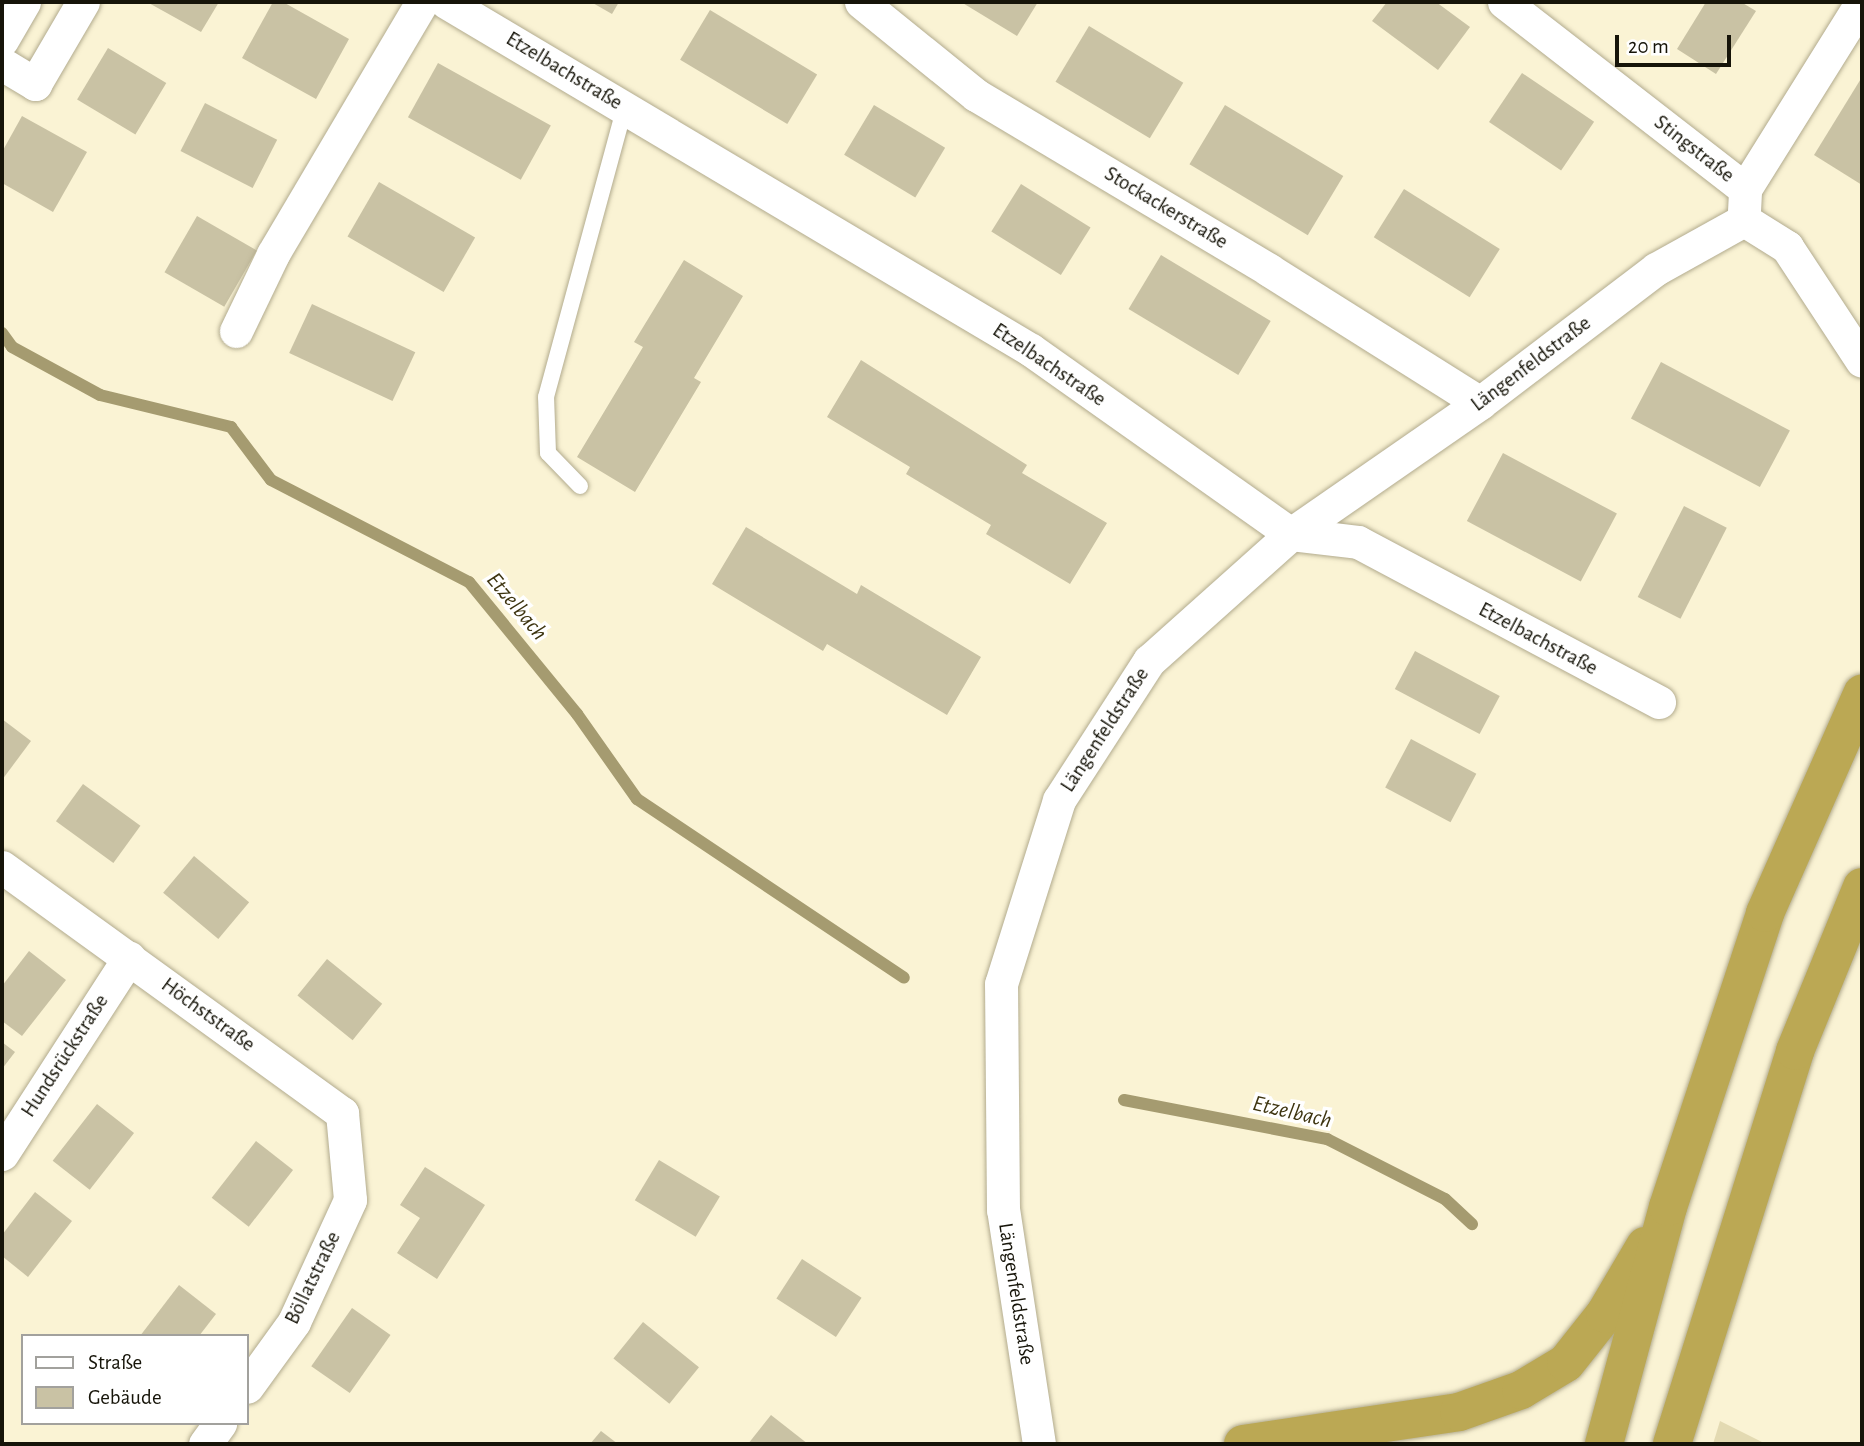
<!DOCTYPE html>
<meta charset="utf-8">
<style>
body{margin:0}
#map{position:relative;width:1864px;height:1446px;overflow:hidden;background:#faf3d4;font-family:"Alegreya Sans",sans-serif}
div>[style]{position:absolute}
.green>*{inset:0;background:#e3dab2}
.stream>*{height:12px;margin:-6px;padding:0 6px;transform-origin:6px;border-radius:6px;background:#a59b70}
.building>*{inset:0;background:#c9c2a4;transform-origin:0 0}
.roads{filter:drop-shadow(0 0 2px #b2ab8e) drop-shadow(0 0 2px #b2ab8e)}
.service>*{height:16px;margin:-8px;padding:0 8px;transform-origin:8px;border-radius:8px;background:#fff}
.minor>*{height:33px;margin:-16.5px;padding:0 16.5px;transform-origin:16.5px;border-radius:16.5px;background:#fff}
.trunk>*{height:38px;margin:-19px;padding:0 19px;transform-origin:19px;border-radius:19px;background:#bba854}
span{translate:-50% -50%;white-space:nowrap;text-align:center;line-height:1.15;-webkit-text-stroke:7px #fff;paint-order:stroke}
.street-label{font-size:21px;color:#161409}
.water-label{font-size:23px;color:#3d3410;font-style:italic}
.frame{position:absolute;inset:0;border:4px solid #161409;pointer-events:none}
.legend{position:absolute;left:21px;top:1334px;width:228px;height:91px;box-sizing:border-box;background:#fff;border:2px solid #a2a19d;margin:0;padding:9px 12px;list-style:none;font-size:21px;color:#161409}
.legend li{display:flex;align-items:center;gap:14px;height:35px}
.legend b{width:35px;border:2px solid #a2a19d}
.scale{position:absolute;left:1615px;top:35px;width:116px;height:32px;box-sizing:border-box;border:4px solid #161409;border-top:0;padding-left:9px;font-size:21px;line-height:24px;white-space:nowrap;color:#161409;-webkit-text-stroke:5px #fff;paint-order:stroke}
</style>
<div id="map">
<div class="green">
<i style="clip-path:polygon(1720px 1421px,1766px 1444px,1713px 1444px)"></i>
</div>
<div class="stream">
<i style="left:2px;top:333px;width:17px;rotate:54deg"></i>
<i style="left:12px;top:347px;width:100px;rotate:28.6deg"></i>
<i style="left:100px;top:395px;width:135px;rotate:13.7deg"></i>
<i style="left:231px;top:427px;width:66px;rotate:53deg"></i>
<i style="left:271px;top:480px;width:223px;rotate:27.3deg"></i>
<i style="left:469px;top:582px;width:171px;rotate:50.7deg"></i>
<i style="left:577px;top:714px;width:104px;rotate:54.8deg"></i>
<i style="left:637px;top:799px;width:321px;rotate:33.8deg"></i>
<i style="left:1124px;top:1100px;width:207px;rotate:10.9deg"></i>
<i style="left:1327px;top:1139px;width:132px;rotate:27deg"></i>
<i style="left:1445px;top:1199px;width:37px;rotate:43deg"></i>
</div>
<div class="building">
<i style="clip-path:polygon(147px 2px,219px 2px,201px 32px)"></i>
<i style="clip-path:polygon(273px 2px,283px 2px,349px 39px,316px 99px,242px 58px)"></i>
<i style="clip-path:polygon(591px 2px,619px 2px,612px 14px)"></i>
<i style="clip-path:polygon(961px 2px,1038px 2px,1017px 36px)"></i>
<i style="clip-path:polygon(1387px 2px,1436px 2px,1470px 27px,1438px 70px,1372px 21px)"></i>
<i style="clip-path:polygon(1706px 2px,1741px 2px,1756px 11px,1716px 74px,1677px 49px)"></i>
<i style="left:710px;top:10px;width:125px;height:58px;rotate:31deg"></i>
<i style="left:1089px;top:26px;width:110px;height:65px;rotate:31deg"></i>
<i style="left:108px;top:48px;width:68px;height:60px;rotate:31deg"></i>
<i style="left:438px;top:63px;width:129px;height:62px;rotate:29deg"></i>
<i style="left:1522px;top:73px;width:87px;height:59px;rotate:34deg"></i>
<i style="clip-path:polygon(1862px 77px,1862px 185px,1814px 155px)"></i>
<i style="left:205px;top:103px;width:81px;height:54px;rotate:27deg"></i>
<i style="left:874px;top:105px;width:83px;height:58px;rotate:31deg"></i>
<i style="left:1225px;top:105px;width:138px;height:69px;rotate:31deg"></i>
<i style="clip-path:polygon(22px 116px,87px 152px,53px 212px,2px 183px,2px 152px)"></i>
<i style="left:379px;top:182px;width:111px;height:63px;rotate:30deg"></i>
<i style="left:1021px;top:184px;width:82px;height:56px;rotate:32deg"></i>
<i style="left:1404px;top:189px;width:113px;height:57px;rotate:32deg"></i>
<i style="left:197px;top:216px;width:69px;height:65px;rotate:30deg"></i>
<i style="left:1161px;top:255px;width:128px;height:63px;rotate:31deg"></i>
<i style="clip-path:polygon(684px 260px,743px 296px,694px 378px,701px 382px,635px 492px,577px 457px,643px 347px,634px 342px)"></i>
<i style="left:312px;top:304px;width:114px;height:54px;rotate:25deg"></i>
<i style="clip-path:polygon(861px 360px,1027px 465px,1022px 473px,1107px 523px,1070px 584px,986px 534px,991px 525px,906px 474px,910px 467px,827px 417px)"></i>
<i style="left:1661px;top:362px;width:146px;height:64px;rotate:28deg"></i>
<i style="left:1503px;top:453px;width:129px;height:77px;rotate:28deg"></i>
<i style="left:1684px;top:506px;width:48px;height:102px;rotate:27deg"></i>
<i style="clip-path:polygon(746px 527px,857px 594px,861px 585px,981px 657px,947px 715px,827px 644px,823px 651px,712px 584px)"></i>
<i style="left:1415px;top:651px;width:96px;height:43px;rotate:28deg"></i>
<i style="clip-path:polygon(2px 719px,31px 741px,2px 780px)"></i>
<i style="left:1411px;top:739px;width:74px;height:55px;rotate:28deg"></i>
<i style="left:83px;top:784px;width:71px;height:46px;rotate:36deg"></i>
<i style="left:194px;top:856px;width:72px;height:48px;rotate:40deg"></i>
<i style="clip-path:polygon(29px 951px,66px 980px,22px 1036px,2px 1021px,2px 986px)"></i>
<i style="left:327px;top:959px;width:71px;height:47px;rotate:39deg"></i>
<i style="clip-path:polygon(2px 1042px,15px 1052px,2px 1069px)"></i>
<i style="left:97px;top:1104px;width:47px;height:72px;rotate:38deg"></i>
<i style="left:256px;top:1141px;width:47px;height:72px;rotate:38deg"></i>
<i style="left:659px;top:1160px;width:71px;height:47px;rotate:31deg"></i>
<i style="clip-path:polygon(425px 1167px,485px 1205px,437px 1279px,397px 1253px,420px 1218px,400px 1205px)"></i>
<i style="clip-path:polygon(35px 1192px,72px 1221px,28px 1277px,2px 1256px,2px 1235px)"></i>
<i style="left:802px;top:1259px;width:71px;height:47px;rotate:33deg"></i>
<i style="clip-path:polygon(179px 1285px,216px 1314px,199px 1336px,140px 1336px)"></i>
<i style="left:352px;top:1308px;width:47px;height:71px;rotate:35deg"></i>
<i style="left:643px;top:1322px;width:72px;height:47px;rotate:39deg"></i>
<i style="clip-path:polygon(771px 1415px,808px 1444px,748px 1444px)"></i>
<i style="clip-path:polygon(601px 1431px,618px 1444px,590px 1444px)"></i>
</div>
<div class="roads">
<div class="service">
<i style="left:580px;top:486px;width:46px;rotate:-134.1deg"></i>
<i style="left:548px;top:453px;width:56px;rotate:-92deg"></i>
<i style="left:546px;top:397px;width:301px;rotate:-74.8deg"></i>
</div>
<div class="minor">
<i style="left:446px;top:2px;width:681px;rotate:30.75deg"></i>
<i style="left:1031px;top:350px;width:319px;rotate:35.3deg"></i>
<i style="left:1291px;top:534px;width:67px;rotate:6.8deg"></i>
<i style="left:1358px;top:542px;width:341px;rotate:28deg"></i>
<i style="left:861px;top:2px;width:148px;rotate:39deg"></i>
<i style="left:976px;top:95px;width:341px;rotate:30.8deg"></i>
<i style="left:1269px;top:270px;width:249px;rotate:32.2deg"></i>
<i style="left:1504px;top:2px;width:305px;rotate:37.8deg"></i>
<i style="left:2px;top:40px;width:44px;rotate:-59.9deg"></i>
<i style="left:2px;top:64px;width:39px;rotate:31deg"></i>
<i style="left:35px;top:84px;width:95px;rotate:-59.7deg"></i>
<i style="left:1744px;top:211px;width:22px;rotate:-87deg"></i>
<i style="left:1745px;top:189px;width:221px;rotate:-58deg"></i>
<i style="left:1744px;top:220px;width:51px;rotate:32.1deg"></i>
<i style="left:1787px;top:247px;width:136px;rotate:56.7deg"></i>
<i style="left:236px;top:331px;width:85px;rotate:-64.3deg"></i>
<i style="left:273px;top:254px;width:293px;rotate:-59.4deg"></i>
<i style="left:2px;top:867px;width:420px;rotate:35.9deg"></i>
<i style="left:342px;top:1113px;width:87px;rotate:84.7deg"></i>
<i style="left:350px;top:1200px;width:134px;rotate:114.7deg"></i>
<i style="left:294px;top:1322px;width:80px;rotate:125.9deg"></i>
<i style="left:2px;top:1154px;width:234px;rotate:-57.1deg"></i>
<i style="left:205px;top:1444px;width:26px;rotate:-54deg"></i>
<i style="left:1039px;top:1444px;width:237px;rotate:-98.7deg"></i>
<i style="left:1003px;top:1210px;width:226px;rotate:-90.5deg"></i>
<i style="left:1001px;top:984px;width:193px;rotate:-72.5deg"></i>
<i style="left:1059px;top:800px;width:166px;rotate:-57.1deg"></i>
<i style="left:1149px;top:661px;width:191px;rotate:-41.8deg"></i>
<i style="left:1291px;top:534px;width:230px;rotate:-34.7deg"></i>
<i style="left:1480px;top:403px;width:221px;rotate:-37.3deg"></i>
<i style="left:1656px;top:269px;width:101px;rotate:-29.1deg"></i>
</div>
<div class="trunk">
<i style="left:1243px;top:1444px;width:218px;rotate:-8.4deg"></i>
<i style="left:1459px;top:1412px;width:66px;rotate:-19.5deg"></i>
<i style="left:1521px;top:1390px;width:52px;rotate:-31deg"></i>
<i style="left:1566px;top:1363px;width:63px;rotate:-51.5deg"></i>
<i style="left:1605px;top:1314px;width:79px;rotate:-59.5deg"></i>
<i style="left:1604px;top:1444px;width:245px;rotate:-74.9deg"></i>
<i style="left:1668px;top:1207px;width:310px;rotate:-71.7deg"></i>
<i style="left:1765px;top:913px;width:240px;rotate:-66.1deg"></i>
<i style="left:1672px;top:1444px;width:412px;rotate:-72.6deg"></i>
<i style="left:1795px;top:1051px;width:177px;rotate:-67.8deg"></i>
</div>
</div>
<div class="street-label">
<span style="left:564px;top:71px;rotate:31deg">Etzelbachstraße</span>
<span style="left:1694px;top:149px;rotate:38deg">Stingstraße</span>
<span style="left:1166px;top:208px;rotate:31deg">Stockackerstraße</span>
<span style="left:1531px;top:364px;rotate:-37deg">Längenfeldstraße</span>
<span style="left:1049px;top:365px;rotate:34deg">Etzelbachstraße</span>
<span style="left:1538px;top:639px;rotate:28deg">Etzelbachstraße</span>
<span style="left:1105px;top:730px;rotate:-57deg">Längenfeldstraße</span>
<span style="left:208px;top:1015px;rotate:36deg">Höchststraße</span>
<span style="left:65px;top:1056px;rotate:-57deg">Hundsrückstraße</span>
<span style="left:313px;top:1278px;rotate:-64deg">Böllatstraße</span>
<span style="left:1016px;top:1294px;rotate:81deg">Längenfeldstraße</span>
</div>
<div class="water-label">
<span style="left:516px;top:607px;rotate:50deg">Etzelbach</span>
<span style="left:1292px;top:1113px;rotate:13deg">Etzelbach</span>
</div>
<div class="frame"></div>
<ul class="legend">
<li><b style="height:9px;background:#fff"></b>Straße</li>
<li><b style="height:19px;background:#c9c2a4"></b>Gebäude</li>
</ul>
<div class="scale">20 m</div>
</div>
